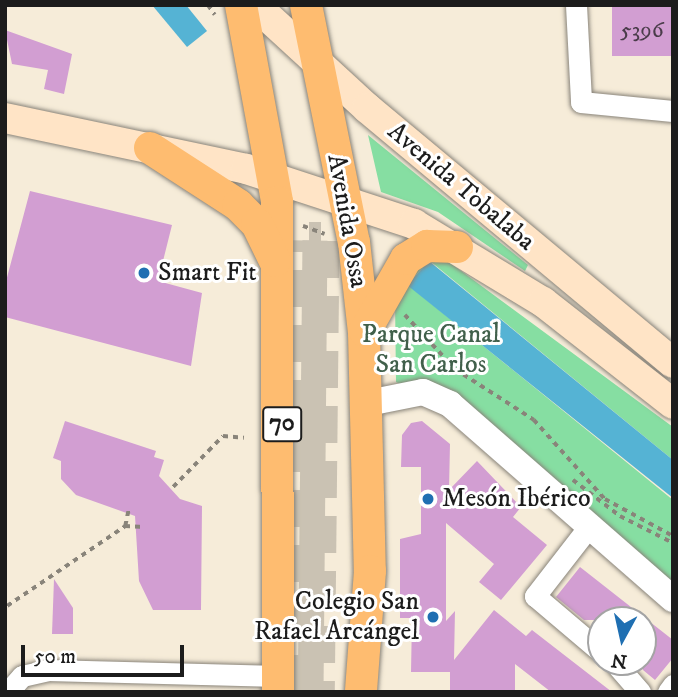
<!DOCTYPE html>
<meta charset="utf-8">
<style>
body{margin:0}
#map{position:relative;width:678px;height:697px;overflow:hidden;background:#f6ecd9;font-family:"IM FELL DW Pica",serif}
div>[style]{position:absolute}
.green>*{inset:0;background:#86dea2}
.water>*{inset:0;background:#55b3d4}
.building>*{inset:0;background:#d29ed2;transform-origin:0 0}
.motorway-tunnel>*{height:37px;margin-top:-18.5px;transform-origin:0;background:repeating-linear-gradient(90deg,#cac2b3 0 37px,transparent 0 55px)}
.path>*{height:3.5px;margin-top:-1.75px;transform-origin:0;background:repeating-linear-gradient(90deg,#89847a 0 5px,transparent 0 10px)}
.roads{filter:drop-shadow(0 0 2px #89847a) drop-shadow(0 0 2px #89847a)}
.minor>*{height:21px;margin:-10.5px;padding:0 10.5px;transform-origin:10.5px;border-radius:10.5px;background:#fff}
.tertiary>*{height:26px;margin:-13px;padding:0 13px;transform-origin:13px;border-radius:13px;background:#fff}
.secondary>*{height:30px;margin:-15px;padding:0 15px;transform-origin:15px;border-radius:15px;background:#ffe4c6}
.primary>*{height:32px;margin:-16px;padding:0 16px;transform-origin:16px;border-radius:16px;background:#febc70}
.dots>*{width:19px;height:19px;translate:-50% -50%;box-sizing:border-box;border:4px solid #fff;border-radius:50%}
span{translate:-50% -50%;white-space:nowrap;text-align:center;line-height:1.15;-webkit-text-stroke:6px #fff;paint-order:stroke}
.number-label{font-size:23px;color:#4a3c4a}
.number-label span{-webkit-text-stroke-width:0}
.shield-label span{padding:2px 5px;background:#fff;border:2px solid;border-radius:5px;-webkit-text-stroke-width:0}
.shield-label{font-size:24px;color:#1c1c1c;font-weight:700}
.street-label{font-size:26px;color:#1c1c1c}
.poi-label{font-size:26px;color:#1c1c1c}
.left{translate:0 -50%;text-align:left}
.right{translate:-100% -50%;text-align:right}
.park-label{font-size:26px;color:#41604b}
.frame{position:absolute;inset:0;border:7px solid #1c1c1c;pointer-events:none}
.north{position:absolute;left:587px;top:606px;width:70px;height:70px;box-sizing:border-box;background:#fff;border:2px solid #a4a4a4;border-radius:50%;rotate:188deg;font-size:19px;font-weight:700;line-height:28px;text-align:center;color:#1c1c1c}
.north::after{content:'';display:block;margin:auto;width:24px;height:32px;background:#1f6fb2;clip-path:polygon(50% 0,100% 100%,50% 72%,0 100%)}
.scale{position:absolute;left:21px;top:645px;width:163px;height:32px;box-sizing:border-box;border:4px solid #1c1c1c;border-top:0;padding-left:9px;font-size:21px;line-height:24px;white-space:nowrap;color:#1c1c1c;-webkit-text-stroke:5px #fff;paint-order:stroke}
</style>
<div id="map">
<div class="green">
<i style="clip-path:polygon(368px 135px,528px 265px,525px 271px,438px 212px,381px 192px)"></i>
<i style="clip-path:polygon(417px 259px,449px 262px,673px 427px,673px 460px,430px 261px,407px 284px,673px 500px,673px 586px,478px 423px,396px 382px,395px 300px)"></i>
</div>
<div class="water">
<i style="clip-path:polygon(152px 5px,186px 5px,207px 31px,187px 47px)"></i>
<i style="clip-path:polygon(429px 261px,673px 460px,673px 498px,407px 285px)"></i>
</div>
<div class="building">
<i style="left:612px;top:5px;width:61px;height:51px"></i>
<i style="clip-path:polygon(5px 30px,72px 54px,64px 94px,44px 89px,48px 70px,12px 64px)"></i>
<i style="clip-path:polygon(30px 191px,172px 225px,158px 281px,202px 293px,191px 366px,5px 317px,5px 285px)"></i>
<i style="clip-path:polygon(65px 421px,156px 451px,154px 457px,164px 460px,159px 476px,180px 499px,202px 506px,201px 610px,153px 610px,139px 581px,135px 516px,76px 495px,61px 479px,61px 461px,53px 458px)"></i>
<i style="clip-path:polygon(422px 421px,450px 444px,449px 490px,477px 461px,521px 507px,513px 517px,547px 545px,501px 600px,479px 582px,494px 564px,446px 523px,446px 621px,455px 611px,454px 660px,494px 610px,526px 636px,532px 630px,612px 692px,551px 692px,515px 664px,515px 692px,450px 692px,450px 672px,411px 672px,412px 618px,400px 618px,400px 539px,421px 534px,421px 467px,401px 467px,402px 435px,411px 423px)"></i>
<i style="clip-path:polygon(580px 567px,673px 640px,673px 658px,655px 680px,643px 670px,643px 620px,584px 620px,556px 597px)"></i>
<i style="clip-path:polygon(54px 579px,73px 608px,73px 634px,52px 634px)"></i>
</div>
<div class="motorway-tunnel">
<i style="left:305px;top:692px;width:452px;rotate:-89.5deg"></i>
<i style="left:309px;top:240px;width:12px"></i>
<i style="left:321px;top:240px;width:452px;rotate:90.6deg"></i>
</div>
<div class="path">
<i style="left:208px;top:5px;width:12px;rotate:55deg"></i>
<i style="left:303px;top:226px;width:23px;rotate:20deg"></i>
<i style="left:405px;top:315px;width:74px;rotate:47.2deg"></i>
<i style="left:455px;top:369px;width:94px;rotate:32.8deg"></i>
<i style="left:534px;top:420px;width:106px;rotate:48.1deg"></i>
<i style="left:605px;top:499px;width:77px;rotate:28.6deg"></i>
<i style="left:573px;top:480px;width:59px;rotate:37.5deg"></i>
<i style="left:620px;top:516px;width:59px;rotate:27deg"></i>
<i style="left:173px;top:487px;width:71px;rotate:-45.6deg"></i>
<i style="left:223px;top:436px;width:21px;rotate:5deg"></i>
<i style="left:125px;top:526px;width:19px;rotate:3deg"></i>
<i style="left:7px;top:606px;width:143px;rotate:-34.1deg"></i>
<i style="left:125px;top:526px;width:19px;rotate:-78deg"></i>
</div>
<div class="roads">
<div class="minor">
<i style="left:576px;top:5px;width:97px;rotate:87deg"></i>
<i style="left:581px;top:102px;width:92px;rotate:5.6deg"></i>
<i style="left:587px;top:529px;width:85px;rotate:127.8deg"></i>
<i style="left:535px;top:596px;width:87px;rotate:40.3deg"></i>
<i style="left:614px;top:662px;width:40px;rotate:49deg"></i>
<i style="left:8px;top:692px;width:21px;rotate:-49deg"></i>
<i style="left:22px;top:676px;width:26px;rotate:-13deg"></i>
<i style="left:47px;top:670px;width:232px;rotate:1.5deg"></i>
<i style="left:668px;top:692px;width:9px;rotate:-54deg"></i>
</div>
<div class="tertiary">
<i style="left:368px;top:403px;width:56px;rotate:-11.3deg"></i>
<i style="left:423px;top:392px;width:30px;rotate:24deg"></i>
<i style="left:450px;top:404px;width:296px;rotate:41.2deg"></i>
</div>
<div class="secondary">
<i style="left:255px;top:5px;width:152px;rotate:42.6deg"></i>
<i style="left:367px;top:108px;width:398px;rotate:39.8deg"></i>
<i style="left:5px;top:118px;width:246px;rotate:11.9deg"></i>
<i style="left:246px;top:169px;width:177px;rotate:18.1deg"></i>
<i style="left:414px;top:224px;width:151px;rotate:31.2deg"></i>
<i style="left:543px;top:302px;width:165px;rotate:38.1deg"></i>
</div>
<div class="primary">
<i style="left:241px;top:5px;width:200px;rotate:79.6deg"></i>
<i style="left:277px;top:202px;width:490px;rotate:89.9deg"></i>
<i style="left:306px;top:5px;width:242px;rotate:78.6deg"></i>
<i style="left:354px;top:242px;width:91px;rotate:83.7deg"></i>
<i style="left:364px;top:332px;width:239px;rotate:88.6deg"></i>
<i style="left:370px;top:571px;width:121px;rotate:94.3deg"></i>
<i style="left:150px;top:148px;width:105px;rotate:32.9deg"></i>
<i style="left:238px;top:205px;width:27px;rotate:45deg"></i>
<i style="left:257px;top:224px;width:41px;rotate:64.1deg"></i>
<i style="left:365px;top:331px;width:83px;rotate:-60.3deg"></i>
<i style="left:406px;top:259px;width:25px;rotate:-32deg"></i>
<i style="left:427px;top:246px;width:30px;rotate:2deg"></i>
</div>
</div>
<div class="dots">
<i style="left:144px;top:273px;background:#1f6fb2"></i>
<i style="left:428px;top:499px;background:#1f6fb2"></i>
<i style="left:433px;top:617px;background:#1f6fb2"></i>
</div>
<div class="number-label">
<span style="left:642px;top:31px">5396</span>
</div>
<div class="shield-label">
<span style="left:282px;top:424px">70</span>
</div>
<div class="street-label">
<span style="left:461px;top:187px;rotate:40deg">Avenida Tobalaba</span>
<span style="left:347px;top:221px;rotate:80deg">Avenida Ossa</span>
</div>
<div class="poi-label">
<span class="left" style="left:158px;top:273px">Smart Fit</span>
<span class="left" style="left:442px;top:499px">Mesón Ibérico</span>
<span class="right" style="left:419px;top:617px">Colegio San<br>Rafael Arcángel</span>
</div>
<div class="park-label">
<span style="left:431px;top:350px">Parque Canal<br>San Carlos</span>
</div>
<div class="frame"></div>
<div class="north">N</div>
<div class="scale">50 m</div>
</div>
